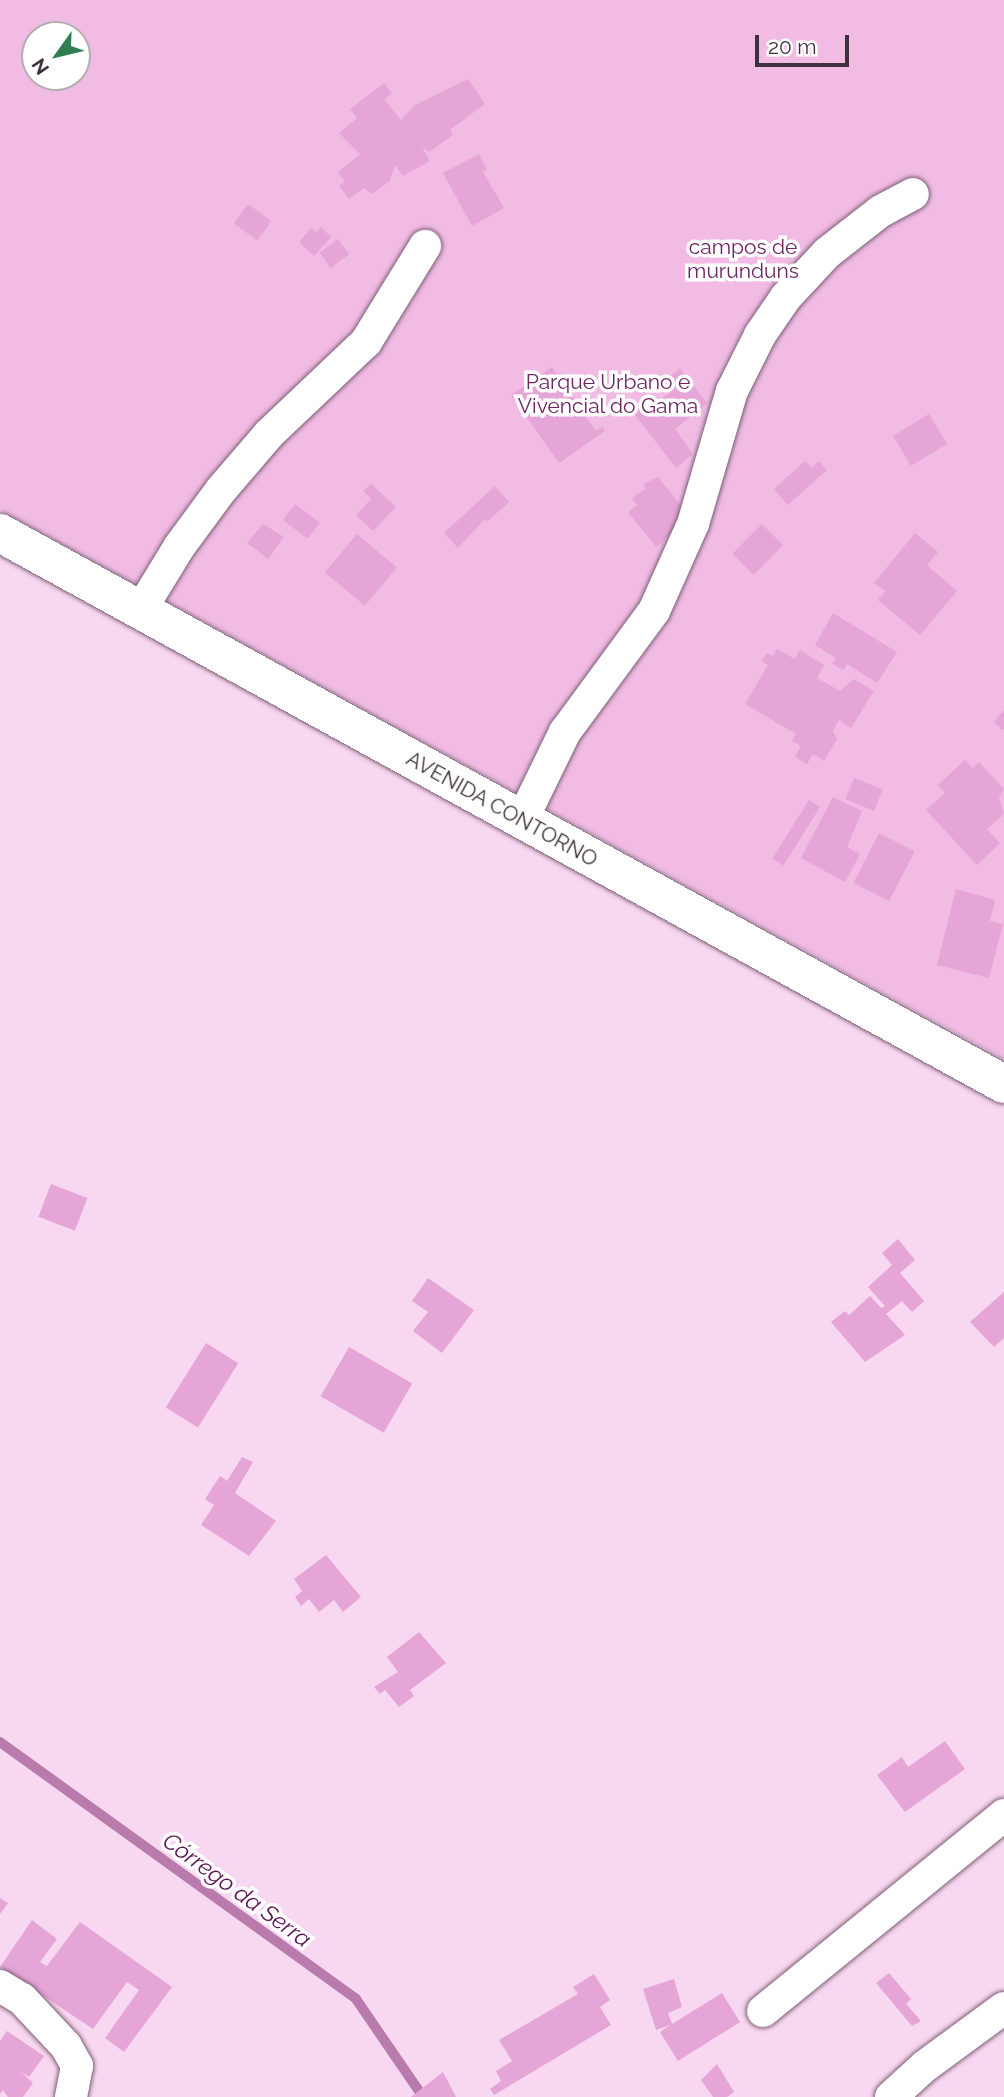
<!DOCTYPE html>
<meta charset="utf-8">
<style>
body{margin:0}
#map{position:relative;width:1004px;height:2097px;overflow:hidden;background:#f8d7f0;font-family:Raleway,sans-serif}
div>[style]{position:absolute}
.green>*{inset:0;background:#f1bbe4}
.stream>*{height:10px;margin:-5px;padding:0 5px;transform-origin:5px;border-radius:5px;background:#b87bab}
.building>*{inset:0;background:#e5a5d7;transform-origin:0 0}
.roads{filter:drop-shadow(0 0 2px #7c5f75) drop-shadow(0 0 2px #7c5f75)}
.minor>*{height:32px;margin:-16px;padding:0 16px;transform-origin:16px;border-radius:16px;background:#fff}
.major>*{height:38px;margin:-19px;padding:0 19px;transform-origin:19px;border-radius:19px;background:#fff}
span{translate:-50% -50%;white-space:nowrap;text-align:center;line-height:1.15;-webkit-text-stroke:7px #fff;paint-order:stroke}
.park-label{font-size:21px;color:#6c2360}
.street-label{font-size:21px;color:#3e313b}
.water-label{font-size:23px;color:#5d1353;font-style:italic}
.north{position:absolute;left:21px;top:21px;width:70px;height:70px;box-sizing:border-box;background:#fff;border:2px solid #b2adb1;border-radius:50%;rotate:236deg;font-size:19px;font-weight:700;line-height:28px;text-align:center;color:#3e313b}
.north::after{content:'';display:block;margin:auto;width:24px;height:32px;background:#2f8051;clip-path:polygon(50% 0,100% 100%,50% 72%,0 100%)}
.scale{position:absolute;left:755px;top:35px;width:94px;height:32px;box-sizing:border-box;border:4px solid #3e313b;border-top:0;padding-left:9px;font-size:21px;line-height:24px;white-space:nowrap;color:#3e313b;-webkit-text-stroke:5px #fff;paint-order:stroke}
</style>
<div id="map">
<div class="green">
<i style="clip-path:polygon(evenodd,0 0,1004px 0,1004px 1059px,0 510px,0 0,35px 35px,77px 35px,77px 77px,35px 77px,35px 35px)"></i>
</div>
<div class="stream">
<i style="left:0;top:1742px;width:439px;rotate:35.8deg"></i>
<i style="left:356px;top:1999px;width:119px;rotate:55.6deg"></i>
</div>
<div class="building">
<i style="clip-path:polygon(468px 79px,485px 104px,450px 130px,453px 135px,429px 152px,422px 147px,430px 161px,403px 176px,395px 165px,390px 181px,372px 194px,364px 188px,349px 199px,339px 186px,345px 182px,338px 172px,360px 154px,339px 133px,357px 118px,350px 109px,384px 83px,392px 94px,384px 99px,401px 120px,415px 105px)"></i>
<i style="clip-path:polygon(479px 154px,487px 169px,483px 172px,504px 208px,472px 226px,443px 173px)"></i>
<i style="left:248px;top:204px;width:29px;height:24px;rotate:36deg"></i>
<i style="clip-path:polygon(321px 227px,331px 237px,314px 256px,299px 242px,311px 228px,316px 232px)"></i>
<i style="left:338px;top:239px;width:19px;height:23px;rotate:54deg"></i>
<i style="clip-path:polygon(552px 367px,596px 431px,602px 427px,605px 431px,559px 463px,511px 395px)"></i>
<i style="clip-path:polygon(680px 368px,707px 403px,675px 429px,693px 454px,676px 468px,632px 411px,652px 396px,657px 402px,671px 392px,663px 382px)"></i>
<i style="left:929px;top:414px;width:35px;height:42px;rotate:59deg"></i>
<i style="clip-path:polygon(805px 461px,812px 468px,819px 461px,827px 470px,788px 505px,774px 489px)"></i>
<i style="clip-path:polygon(658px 477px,690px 517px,656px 547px,628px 512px,637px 505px,632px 498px,646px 488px,643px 484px)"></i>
<i style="clip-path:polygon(371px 484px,396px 507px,373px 531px,356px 515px,371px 499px,363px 491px)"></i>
<i style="clip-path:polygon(495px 486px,509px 502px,488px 521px,484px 520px,458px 548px,444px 533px)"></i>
<i style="left:295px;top:504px;width:31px;height:20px;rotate:37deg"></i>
<i style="clip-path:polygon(263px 524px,284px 537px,268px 559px,247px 543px)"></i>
<i style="left:762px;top:524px;width:30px;height:42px;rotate:45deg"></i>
<i style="clip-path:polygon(915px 533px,938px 552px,927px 565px,957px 591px,920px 635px,878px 600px,885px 591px,874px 583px)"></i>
<i style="left:357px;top:534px;width:52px;height:50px;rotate:40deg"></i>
<i style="clip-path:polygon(833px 613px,897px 652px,877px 683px,847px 664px,844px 670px,832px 664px,836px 658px,815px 645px)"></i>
<i style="clip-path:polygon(777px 649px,795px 659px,800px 650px,824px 665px,817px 678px,840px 691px,854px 679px,874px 691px,851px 728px,839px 720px,833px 731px,837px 739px,824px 761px,813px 754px,807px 764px,795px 757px,801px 746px,792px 741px,796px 734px,745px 704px,768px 665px,761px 661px,767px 653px,773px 656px)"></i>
<i style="clip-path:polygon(1004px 710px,1004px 729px,1002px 730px,994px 722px)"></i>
<i style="clip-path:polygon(965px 760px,973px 768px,979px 762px,1004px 789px,999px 798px,1004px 814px,987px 829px,1000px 843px,977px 865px,926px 810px,945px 793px,938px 785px)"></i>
<i style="left:854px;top:778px;width:31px;height:23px;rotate:22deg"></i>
<i style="clip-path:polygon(833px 797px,862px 811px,847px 847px,860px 854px,845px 882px,801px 858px)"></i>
<i style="left:809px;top:800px;width:13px;height:69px;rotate:32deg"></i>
<i style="left:879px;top:833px;width:40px;height:56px;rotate:27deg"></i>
<i style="clip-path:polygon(956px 889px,995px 900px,990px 921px,1003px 924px,989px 978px,937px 965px)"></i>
<i style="left:51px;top:1184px;width:39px;height:35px;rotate:21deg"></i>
<i style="clip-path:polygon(898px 1239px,915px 1260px,900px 1273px,924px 1301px,912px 1312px,902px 1301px,886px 1314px,905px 1335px,865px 1362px,831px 1322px,845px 1311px,849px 1315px,870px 1296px,881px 1308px,885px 1306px,868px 1287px,892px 1265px,882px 1253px)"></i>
<i style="clip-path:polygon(428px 1278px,474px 1310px,442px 1353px,413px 1331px,428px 1312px,412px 1301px)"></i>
<i style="clip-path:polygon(1004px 1292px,1004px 1338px,994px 1347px,970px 1322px)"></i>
<i style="left:206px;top:1343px;width:38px;height:76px;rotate:32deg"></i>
<i style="left:349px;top:1347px;width:73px;height:57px;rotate:30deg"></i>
<i style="clip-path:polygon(242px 1457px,253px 1462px,235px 1493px,276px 1521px,249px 1556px,201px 1525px,214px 1505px,205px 1499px,220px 1476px,227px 1481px)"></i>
<i style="clip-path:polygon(326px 1555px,361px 1597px,343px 1612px,334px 1600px,319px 1612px,309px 1599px,301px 1606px,295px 1597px,302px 1591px,294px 1579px)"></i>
<i style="clip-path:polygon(419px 1632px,446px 1663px,410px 1690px,414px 1696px,399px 1707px,385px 1690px,380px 1694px,374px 1687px,398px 1672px,387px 1657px)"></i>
<i style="clip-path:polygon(945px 1741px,965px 1769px,905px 1812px,877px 1775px,902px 1757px,908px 1767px)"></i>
<i style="clip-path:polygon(0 1898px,8px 1903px,0 1914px)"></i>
<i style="clip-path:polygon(32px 1920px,57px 1939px,40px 1962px,47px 1966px,80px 1922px,172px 1987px,124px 2052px,105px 2038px,139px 1990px,127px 1982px,93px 2029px,0 1967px)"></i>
<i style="clip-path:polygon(889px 1973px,911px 1999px,906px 2004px,921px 2021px,912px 2026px,876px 1983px)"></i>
<i style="clip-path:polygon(594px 1974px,610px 2000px,600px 2007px,611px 2025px,494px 2095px,490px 2089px,501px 2081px,496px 2071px,512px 2061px,499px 2040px,578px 1994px,573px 1987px)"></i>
<i style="clip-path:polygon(674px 1979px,682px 2007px,668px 2013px,672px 2024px,722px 1993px,740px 2022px,678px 2061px,660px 2032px,670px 2025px,656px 2030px,643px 1989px)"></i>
<i style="clip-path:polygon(7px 2031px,44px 2056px,29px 2077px,21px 2072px,33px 2083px,23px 2097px,8px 2097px,3px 2090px,0 2094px,0 2041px)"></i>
<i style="clip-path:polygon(717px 2064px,734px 2092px,727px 2097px,713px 2097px,701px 2080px)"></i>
<i style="clip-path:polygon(443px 2072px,456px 2097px,411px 2097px)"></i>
</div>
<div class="roads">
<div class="minor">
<i style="left:140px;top:611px;width:75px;rotate:-58.6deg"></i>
<i style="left:179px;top:547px;width:71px;rotate:-53.6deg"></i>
<i style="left:221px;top:490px;width:74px;rotate:-49.4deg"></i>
<i style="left:269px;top:434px;width:134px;rotate:-43.5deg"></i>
<i style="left:366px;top:342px;width:113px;rotate:-58.4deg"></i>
<i style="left:522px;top:820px;width:98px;rotate:-64deg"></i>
<i style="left:565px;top:732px;width:150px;rotate:-53.7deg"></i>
<i style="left:654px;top:611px;width:95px;rotate:-65.9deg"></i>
<i style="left:693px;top:524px;width:139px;rotate:-73.7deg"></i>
<i style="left:732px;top:391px;width:63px;rotate:-63.4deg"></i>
<i style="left:760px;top:335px;width:46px;rotate:-55.6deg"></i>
<i style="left:786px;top:297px;width:60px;rotate:-47deg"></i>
<i style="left:827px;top:253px;width:68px;rotate:-37.9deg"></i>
<i style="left:881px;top:211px;width:36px;rotate:-28deg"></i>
<i style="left:0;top:1986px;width:26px;rotate:31deg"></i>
<i style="left:22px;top:1999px;width:64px;rotate:46.9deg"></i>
<i style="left:66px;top:2046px;width:23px;rotate:61deg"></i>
<i style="left:77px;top:2066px;width:32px;rotate:101deg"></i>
<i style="left:763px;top:2011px;width:311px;rotate:-39.1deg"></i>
<i style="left:891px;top:2097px;width:46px;rotate:-42.4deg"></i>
<i style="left:925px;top:2066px;width:98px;rotate:-36.3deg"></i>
</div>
<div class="major">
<i style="left:0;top:533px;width:1145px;rotate:28.76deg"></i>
</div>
</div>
<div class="park-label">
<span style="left:743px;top:259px">campos de<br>murunduns</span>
<span style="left:608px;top:394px">Parque Urbano e<br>Vivencial do Gama</span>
</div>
<div class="street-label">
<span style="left:502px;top:809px;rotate:29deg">AVENIDA CONTORNO</span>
</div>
<div class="water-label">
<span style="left:237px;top:1890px;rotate:36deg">Córrego da Serra</span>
</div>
<div class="north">N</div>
<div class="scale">20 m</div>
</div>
